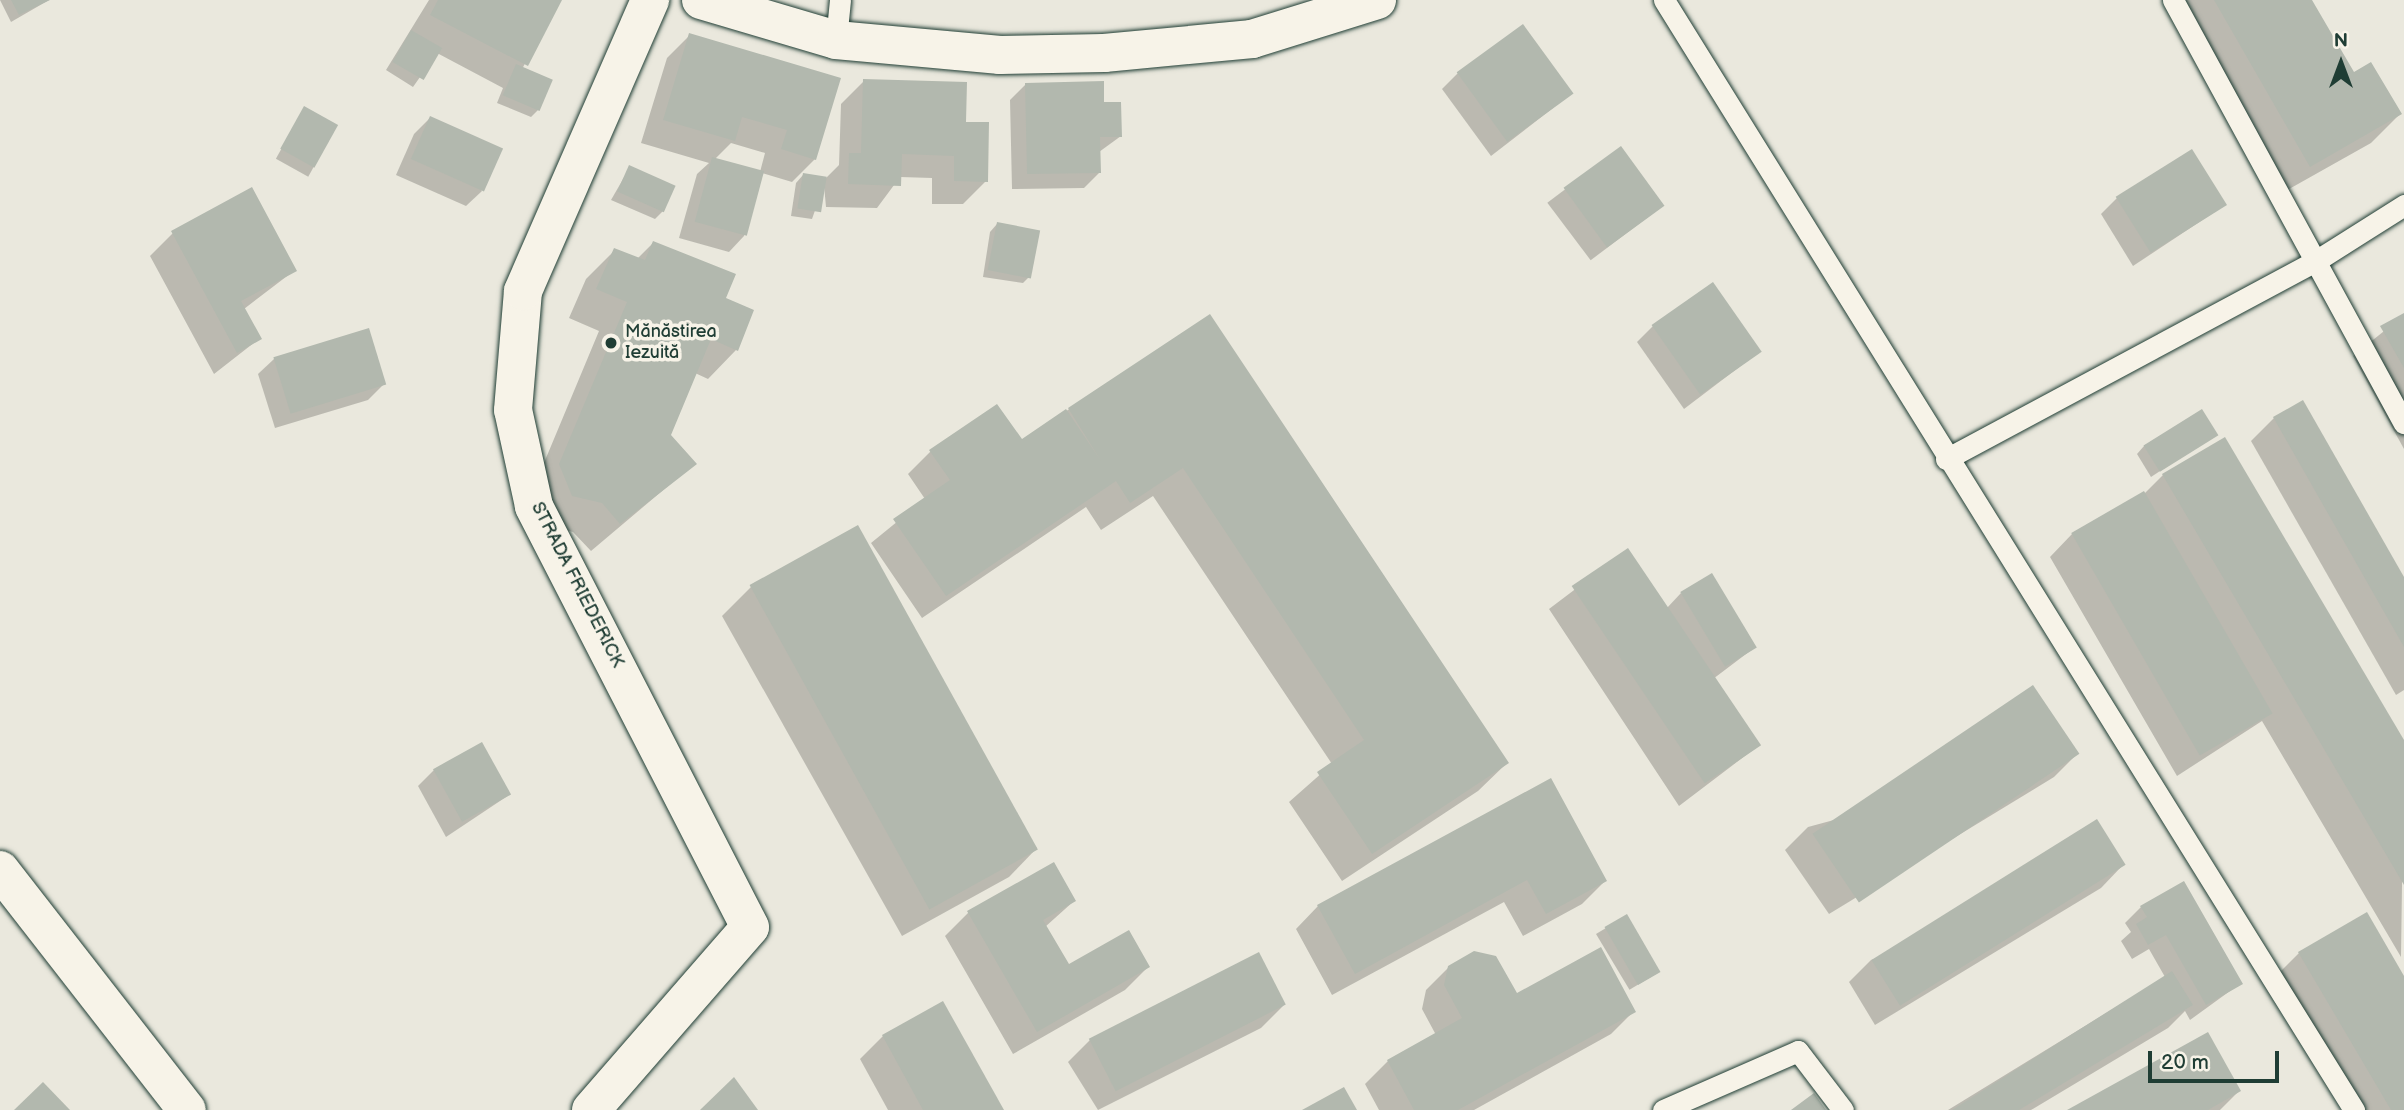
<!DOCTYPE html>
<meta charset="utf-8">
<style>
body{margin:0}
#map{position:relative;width:2404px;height:1110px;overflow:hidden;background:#eae8dd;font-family:"Balsamiq Sans",sans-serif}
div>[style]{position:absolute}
.shadow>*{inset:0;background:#0003;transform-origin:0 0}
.building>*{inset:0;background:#b2b8ae;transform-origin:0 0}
.roads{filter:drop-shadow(0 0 2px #1f3d34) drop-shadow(0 0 2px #1f3d34)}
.lane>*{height:21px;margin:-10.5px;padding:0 10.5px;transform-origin:10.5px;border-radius:10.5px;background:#f7f3e8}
.street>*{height:38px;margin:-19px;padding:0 19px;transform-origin:19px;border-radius:19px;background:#f7f3e8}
.dots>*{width:19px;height:19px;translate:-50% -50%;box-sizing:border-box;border:4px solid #f7f3e8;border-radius:50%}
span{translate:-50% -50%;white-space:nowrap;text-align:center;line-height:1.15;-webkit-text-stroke:7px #f7f3e8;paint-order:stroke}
.poi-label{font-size:18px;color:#1f3d34}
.left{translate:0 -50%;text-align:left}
.street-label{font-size:18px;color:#1f3d34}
.north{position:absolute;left:2306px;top:28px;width:70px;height:70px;-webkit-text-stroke:5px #f7f3e8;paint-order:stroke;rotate:0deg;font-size:19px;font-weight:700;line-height:28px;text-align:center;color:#1f3d34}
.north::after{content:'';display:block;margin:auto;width:24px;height:32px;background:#1f3d34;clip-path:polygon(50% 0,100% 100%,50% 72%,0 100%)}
.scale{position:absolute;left:2148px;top:1051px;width:131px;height:32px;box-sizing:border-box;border:4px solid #1f3d34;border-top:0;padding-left:9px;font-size:21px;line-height:24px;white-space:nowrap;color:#1f3d34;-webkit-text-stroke:5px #f7f3e8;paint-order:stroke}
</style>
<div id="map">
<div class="shadow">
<i style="clip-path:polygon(0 0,49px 0,11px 22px)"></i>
<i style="clip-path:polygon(429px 0,560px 0,522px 69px,538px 110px,531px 117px,497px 103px,503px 88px,437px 53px,413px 87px,386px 70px)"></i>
<i style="clip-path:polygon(2169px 0,2310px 0,2353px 74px,2400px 114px,2371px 143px,2280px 194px)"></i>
<i style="clip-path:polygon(evenodd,690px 35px,838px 79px,815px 159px,792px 182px,762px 173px,744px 236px,729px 252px,679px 238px,697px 174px,709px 163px,641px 143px,667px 58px,690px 35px,731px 143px,765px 153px,760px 172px,715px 159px,731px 143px)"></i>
<i style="clip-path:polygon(1458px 73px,1571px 94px,1491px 156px,1442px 89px)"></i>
<i style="clip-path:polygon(864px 81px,964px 123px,986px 181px,963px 204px,932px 204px,932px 178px,900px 177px,877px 208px,826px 207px,824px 185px,812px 219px,791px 216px,796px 183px,803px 175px,825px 179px,839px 165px,841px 104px)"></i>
<i style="clip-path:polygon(1026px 84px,1103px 103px,1121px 136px,1099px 152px,1100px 172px,1084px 188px,1012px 189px,1010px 100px)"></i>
<i style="left:304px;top:108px;width:37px;height:58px;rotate:29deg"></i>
<i style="clip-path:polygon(430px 118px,482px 191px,466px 206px,396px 175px,414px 134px)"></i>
<i style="left:1620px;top:148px;width:72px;height:91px;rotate:53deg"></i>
<i style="clip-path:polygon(630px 167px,663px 211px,655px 219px,611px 200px)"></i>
<i style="clip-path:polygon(2117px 198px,2225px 205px,2133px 266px,2101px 214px)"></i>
<i style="clip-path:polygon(997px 224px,1030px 276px,1023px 283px,983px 277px,990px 232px)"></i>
<i style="clip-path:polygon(173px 233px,295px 270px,244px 309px,260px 338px,214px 374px,150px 256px)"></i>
<i style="clip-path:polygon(653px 243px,724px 299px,736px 350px,708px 379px,695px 373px,669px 436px,694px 464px,591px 551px,573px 532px,543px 524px,531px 494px,599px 331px,569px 318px,586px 279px,615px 250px,637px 259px)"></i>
<i style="clip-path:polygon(2404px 315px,2404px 449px,2353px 356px)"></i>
<i style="clip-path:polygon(1210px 316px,1507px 763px,1478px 791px,1342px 881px,1289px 802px,1332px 764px,1153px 496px,1101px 530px,1086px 507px,922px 618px,871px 543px,925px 499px,908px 474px,931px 451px,1021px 441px)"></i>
<i style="clip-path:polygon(1653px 326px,1759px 352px,1684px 409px,1637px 342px)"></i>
<i style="clip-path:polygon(274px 359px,384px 384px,368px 400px,275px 428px,258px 374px)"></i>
<i style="clip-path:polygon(2274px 418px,2404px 581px,2404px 690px,2396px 695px,2251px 441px)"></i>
<i style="clip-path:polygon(2216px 434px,2151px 477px,2137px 454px,2144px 446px)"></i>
<i style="clip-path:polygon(2163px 475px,2404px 743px,2401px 957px,2262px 721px,2177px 776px,2050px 557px,2072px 534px,2144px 494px)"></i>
<i style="clip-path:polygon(1627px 550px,1666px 609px,1681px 593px,1754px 648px,1713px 679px,1758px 746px,1679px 806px,1549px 609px)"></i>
<i style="clip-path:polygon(751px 587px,1037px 848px,1009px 877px,902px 936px,722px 616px)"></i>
<i style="clip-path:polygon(2077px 754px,2054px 777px,1829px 914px,1785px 850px,1808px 827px)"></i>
<i style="clip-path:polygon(434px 770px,509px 795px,446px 837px,418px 786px)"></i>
<i style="clip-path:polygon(1550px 781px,1605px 881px,1582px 904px,1523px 936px,1504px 902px,1332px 995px,1296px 929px,1318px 906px)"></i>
<i style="clip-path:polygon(1053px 864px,1074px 901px,1045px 927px,1068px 966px,1148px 967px,1125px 990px,1013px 1054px,945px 936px,968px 913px)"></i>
<i style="clip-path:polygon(2123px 865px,2101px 888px,1875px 1025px,1849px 982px,1871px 960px)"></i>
<i style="clip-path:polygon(2141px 907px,2241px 983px,2190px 1020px,2185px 1011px,2168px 1028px,2031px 1110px,1948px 1110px,2165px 977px,2149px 949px,2132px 959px,2121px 941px,2131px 932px,2125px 923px)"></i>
<i style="left:1626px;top:916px;width:65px;height:35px;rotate:59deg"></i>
<i style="clip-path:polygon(2299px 953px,2404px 980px,2404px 1110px,2355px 1110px,2276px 976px)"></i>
<i style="clip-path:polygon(1449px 967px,1516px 996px,1634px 1011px,1611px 1034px,1474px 1110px,1379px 1110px,1365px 1084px,1388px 1061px,1436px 1035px,1422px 1009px,1426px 990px)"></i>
<i style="clip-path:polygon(942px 1003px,1002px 1110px,888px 1110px,860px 1059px,883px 1036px)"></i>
<i style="clip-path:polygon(1284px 1005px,1261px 1028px,1098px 1110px,1068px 1062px,1091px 1039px)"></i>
<i style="clip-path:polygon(2239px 1091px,2220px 1110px,2071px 1110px)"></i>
</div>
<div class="building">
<i style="clip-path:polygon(11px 0,50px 0,19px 15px)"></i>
<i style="clip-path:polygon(438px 0,562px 0,528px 66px,430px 15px)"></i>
<i style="clip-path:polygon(2214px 0,2312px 0,2354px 72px,2371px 62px,2402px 114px,2310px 167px)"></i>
<i style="left:1523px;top:24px;width:86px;height:82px;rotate:54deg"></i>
<i style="left:411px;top:30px;width:36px;height:37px;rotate:30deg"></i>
<i style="clip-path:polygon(689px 33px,841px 78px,816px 160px,781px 149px,787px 130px,742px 117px,735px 141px,663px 120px)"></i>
<i style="left:516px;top:64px;width:40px;height:34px;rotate:23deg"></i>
<i style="clip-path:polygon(863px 79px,967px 82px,966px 122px,989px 122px,988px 182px,954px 181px,954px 156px,902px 154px,901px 186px,848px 184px,849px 153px,861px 153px)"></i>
<i style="clip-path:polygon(1104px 81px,1104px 102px,1121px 102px,1122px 137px,1100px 137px,1101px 173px,1027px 174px,1025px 83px)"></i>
<i style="left:304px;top:106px;width:39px;height:49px;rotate:29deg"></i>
<i style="left:430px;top:116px;width:80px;height:47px;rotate:24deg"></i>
<i style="left:1621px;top:146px;width:74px;height:71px;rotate:54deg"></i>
<i style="left:2192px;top:149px;width:66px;height:90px;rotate:58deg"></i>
<i style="left:712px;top:157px;width:54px;height:67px;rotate:15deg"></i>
<i style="left:629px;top:165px;width:51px;height:29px;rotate:24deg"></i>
<i style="left:803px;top:173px;width:24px;height:36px;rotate:9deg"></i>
<i style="clip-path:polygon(252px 187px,297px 271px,241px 301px,262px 339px,237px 353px,171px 231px)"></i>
<i style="left:997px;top:222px;width:44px;height:49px;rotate:11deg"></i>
<i style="clip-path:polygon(653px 241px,736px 274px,726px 298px,754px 310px,738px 351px,711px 339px,671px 435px,697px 464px,620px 524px,602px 503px,572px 496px,559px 464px,627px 302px,596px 289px,614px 248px,645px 260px)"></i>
<i style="left:1713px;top:282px;width:85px;height:75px;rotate:55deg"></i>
<i style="clip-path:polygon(2404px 313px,2404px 368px,2380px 326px)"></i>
<i style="clip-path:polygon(1210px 314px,1509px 763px,1372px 854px,1317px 772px,1364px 740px,1183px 468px,1130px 503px,1116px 481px,946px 596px,893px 519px,950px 480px,929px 450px,997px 404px,1022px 439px,1066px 409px,1101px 461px,1068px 408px)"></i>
<i style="left:369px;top:328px;width:59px;height:100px;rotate:73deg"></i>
<i style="clip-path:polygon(2303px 400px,2404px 577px,2404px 647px,2273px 417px)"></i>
<i style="left:2202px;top:409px;width:31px;height:69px;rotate:58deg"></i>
<i style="clip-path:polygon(2225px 437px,2404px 740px,2404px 885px,2162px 474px)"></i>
<i style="left:2144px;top:491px;width:257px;height:84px;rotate:60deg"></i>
<i style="left:858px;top:525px;width:371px;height:124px;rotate:61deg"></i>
<i style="left:1628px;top:548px;width:238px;height:68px;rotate:56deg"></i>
<i style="left:1712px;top:573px;width:87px;height:37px;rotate:59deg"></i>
<i style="left:2033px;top:685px;width:83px;height:266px;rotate:56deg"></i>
<i style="left:482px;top:742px;width:60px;height:56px;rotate:61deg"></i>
<i style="clip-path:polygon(1551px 778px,1607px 881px,1546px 914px,1527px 880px,1355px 974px,1317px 905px)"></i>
<i style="left:2097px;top:819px;width:54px;height:266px;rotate:58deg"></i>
<i style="clip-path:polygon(1054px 862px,1076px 901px,1043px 920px,1069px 964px,1129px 930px,1150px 967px,1037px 1032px,967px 911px)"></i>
<i style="clip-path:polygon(2184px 881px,2243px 984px,2206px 1005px,2166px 935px,2148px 945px,2136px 924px,2147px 917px,2140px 906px)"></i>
<i style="clip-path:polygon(2367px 912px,2404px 976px,2404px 1110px,2391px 1110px,2298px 952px)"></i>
<i style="left:1627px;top:914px;width:67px;height:26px;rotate:60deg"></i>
<i style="clip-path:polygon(1601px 947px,1636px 1012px,1458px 1110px,1414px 1110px,1387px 1060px,1462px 1018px,1444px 985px,1448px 966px,1474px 951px,1496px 956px,1517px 993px)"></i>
<i style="left:1259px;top:952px;width:59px;height:191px;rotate:63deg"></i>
<i style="clip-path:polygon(2172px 971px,2193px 1005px,2019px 1110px,1952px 1110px)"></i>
<i style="clip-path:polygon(943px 1001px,1004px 1110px,923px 1110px,882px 1035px)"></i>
<i style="clip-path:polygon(2208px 1032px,2241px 1091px,2208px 1110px,2067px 1110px)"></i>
<i style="clip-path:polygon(734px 1077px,758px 1110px,700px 1110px)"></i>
<i style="clip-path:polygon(43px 1082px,70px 1110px,14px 1110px)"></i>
<i style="clip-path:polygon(1344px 1087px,1357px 1110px,1302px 1110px)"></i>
<i style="clip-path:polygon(1814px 1093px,1826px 1110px,1791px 1110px)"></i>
</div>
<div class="roads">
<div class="lane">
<i style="left:1664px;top:0;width:1307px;rotate:58.13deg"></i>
<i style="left:2173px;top:0;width:482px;rotate:61.4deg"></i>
<i style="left:836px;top:40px;width:40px;rotate:-84.3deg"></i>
<i style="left:1946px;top:459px;width:417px;rotate:-28.2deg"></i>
<i style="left:2314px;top:262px;width:107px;rotate:-32.3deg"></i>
<i style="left:1663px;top:1110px;width:147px;rotate:-23.6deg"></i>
<i style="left:1798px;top:1051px;width:74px;rotate:52.7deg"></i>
</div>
<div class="street">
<i style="left:701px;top:0;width:141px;rotate:16.5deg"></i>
<i style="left:836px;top:40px;width:165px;rotate:5.2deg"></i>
<i style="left:1000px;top:55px;width:104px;rotate:-1.1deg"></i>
<i style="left:1104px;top:53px;width:149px;rotate:-5.4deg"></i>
<i style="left:1252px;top:39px;width:131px;rotate:-17.3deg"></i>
<i style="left:0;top:870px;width:304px;rotate:52.1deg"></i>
<i style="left:591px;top:1110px;width:242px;rotate:-49deg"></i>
<i style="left:750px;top:927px;width:473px;rotate:-117.2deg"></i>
<i style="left:534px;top:506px;width:98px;rotate:-102.3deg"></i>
<i style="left:513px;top:410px;width:119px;rotate:-85.2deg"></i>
<i style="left:523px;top:291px;width:318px;rotate:-66.4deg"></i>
</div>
</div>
<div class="dots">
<i style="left:611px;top:343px;background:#1f3d34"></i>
</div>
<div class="poi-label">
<span class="left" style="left:625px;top:343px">Mănăstirea<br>Iezuită</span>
</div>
<div class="street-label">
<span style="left:577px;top:585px;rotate:63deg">STRADA FRIEDERICK</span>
</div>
<div class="north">N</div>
<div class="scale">20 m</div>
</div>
